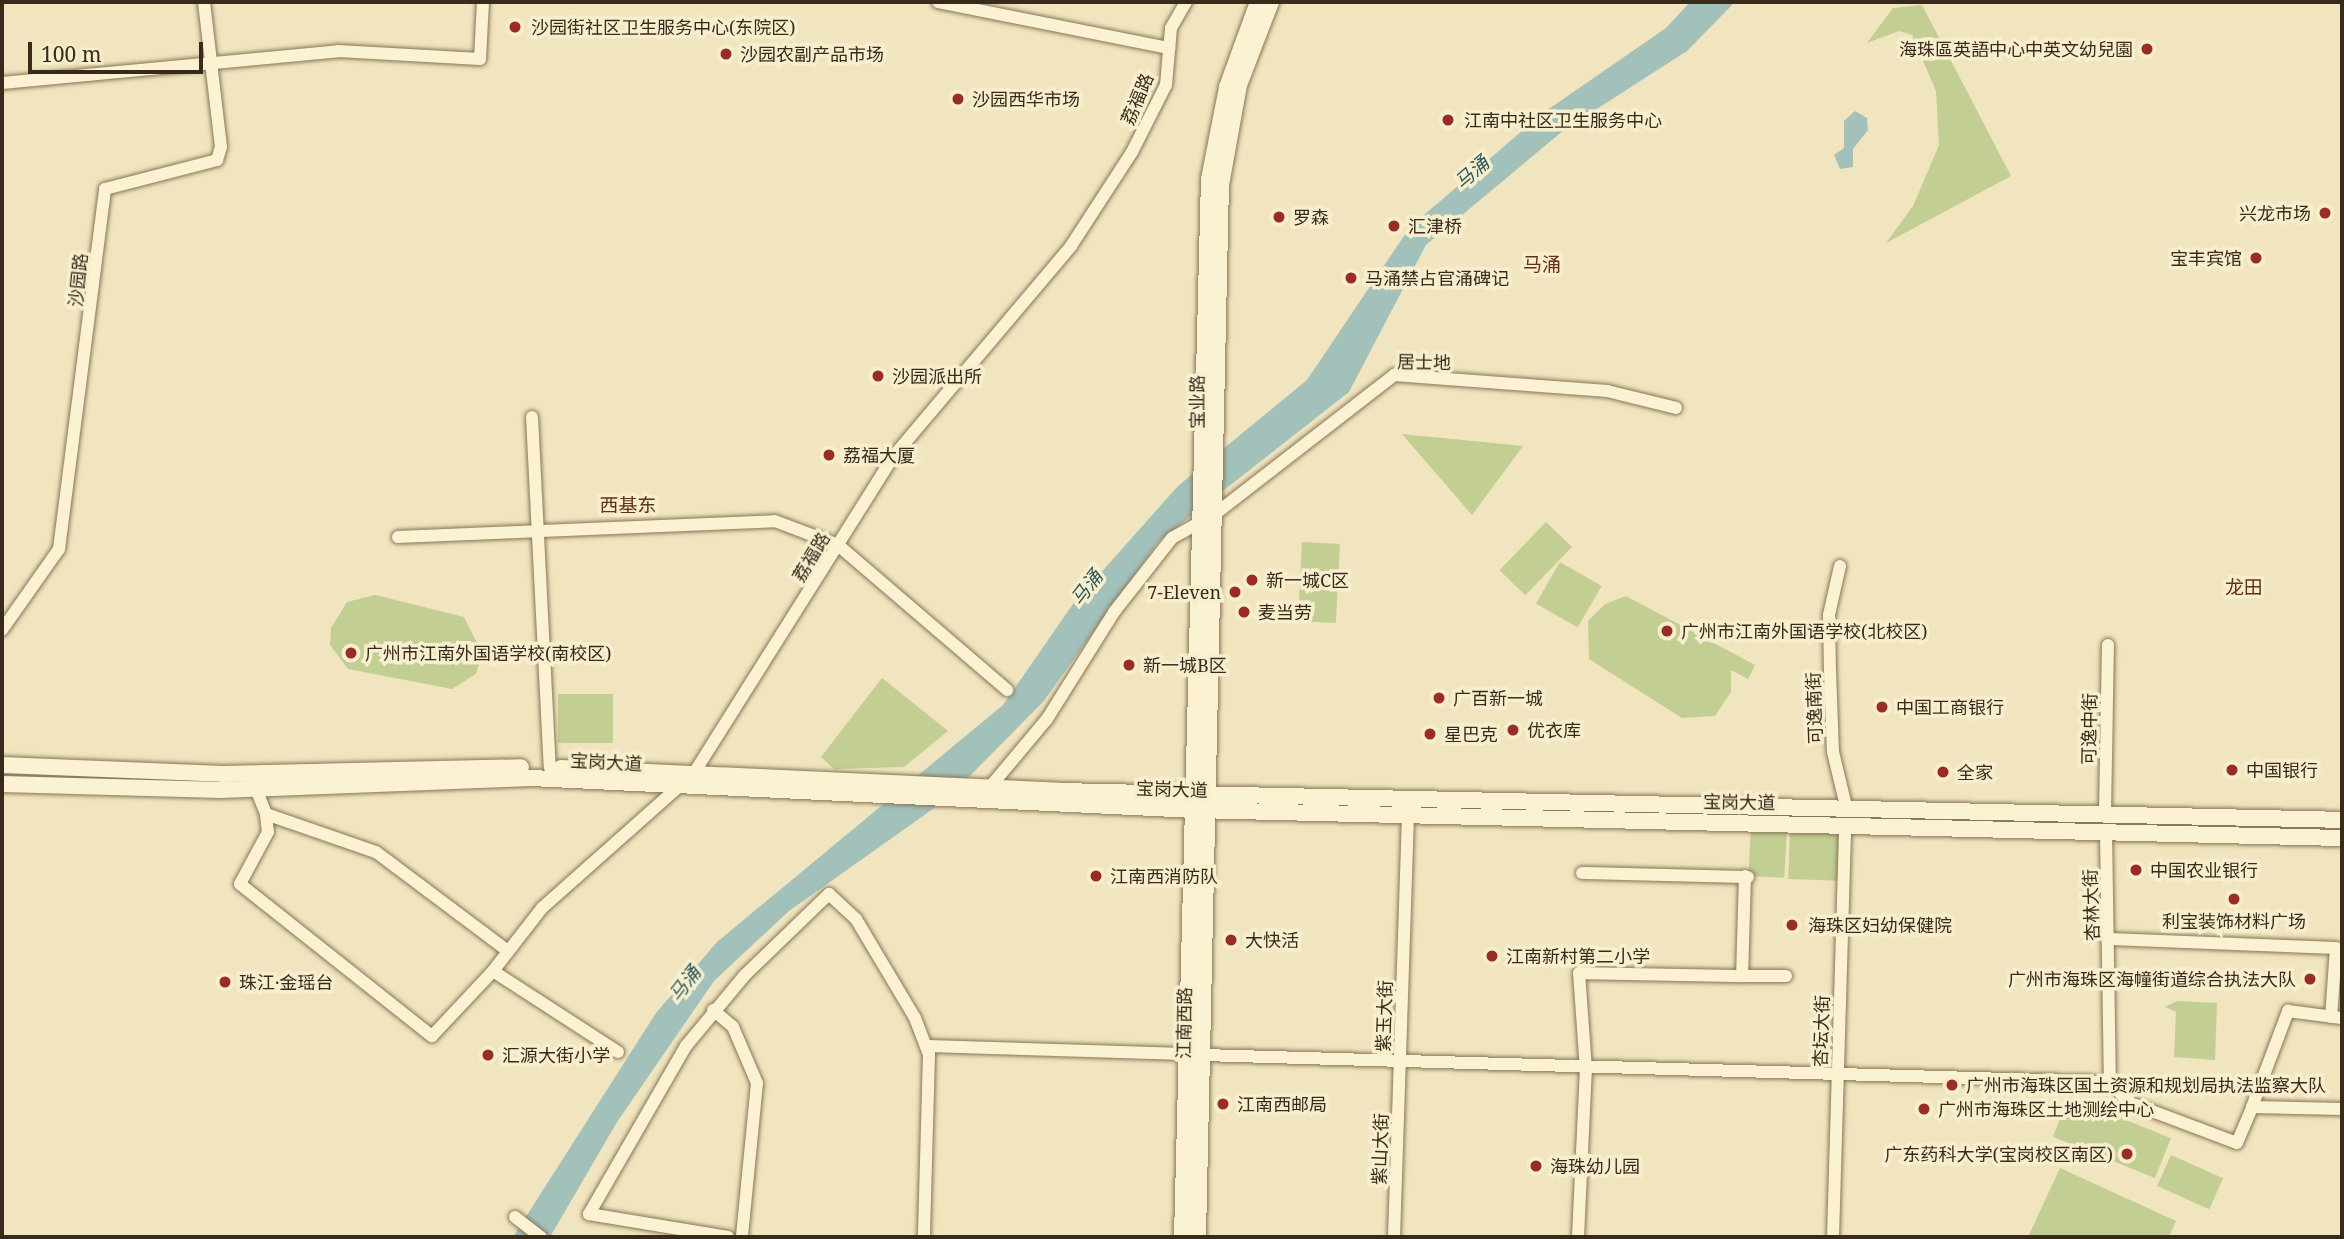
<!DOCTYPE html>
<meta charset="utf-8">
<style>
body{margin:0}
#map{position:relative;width:2344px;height:1239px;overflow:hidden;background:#f0e5be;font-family:"Noto Serif","Noto Sans SC",serif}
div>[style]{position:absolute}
.green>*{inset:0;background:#c2ce92;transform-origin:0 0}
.water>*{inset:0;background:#a2c1bb}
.roads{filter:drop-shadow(0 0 2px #897556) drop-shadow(0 0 2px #897556)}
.minor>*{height:12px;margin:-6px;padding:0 6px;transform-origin:6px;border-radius:6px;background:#faf2d2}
.secondary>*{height:16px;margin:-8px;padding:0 8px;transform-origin:8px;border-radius:8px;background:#faf2d2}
.dots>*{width:19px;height:19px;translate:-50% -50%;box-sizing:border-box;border:4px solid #f7eece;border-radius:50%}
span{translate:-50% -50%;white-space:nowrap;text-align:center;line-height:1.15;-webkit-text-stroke:7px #f7eece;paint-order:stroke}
.poi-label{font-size:18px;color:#382b1c}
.left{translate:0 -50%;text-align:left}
.right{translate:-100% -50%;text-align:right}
.street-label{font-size:18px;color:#382b1c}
.water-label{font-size:19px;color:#2a5758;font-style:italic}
.neighbourhood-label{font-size:19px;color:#662f19}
.frame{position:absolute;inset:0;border:4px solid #382b1c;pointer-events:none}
.scale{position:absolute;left:28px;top:42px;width:175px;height:32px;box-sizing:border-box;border:4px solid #382b1c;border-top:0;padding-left:9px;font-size:21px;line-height:24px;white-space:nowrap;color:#382b1c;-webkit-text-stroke:5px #f7eece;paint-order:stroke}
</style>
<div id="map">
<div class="green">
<i style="clip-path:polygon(1922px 5px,2011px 176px,1886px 243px,1913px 206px,1939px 145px,1936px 91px,1912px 35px,1899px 31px,1867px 43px,1893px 8px)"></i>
<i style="clip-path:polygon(1402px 434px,1523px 446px,1472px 515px)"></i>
<i style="left:1546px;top:522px;width:36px;height:67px;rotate:44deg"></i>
<i style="left:1302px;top:542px;width:38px;height:79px;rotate:3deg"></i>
<i style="left:1560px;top:562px;width:48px;height:48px;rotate:30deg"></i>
<i style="clip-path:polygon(375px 595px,464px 617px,482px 653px,476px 674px,452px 689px,348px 669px,330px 645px,331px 628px,347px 602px)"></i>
<i style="clip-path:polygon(1626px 596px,1755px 665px,1748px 679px,1731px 670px,1731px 692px,1715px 716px,1682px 718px,1589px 659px,1588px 621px,1605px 604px)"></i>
<i style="clip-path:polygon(882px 678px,948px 731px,904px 767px,834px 769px,821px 757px)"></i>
<i style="left:613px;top:694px;width:49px;height:55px;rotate:90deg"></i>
<i style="left:1751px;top:826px;width:36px;height:50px;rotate:3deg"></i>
<i style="left:1790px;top:828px;width:50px;height:51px;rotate:2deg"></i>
<i style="clip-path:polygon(2177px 1001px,2217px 1003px,2215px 1060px,2174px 1057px,2176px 1012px,2165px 1007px)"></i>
<i style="left:2069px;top:1097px;width:110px;height:43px;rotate:22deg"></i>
<i style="left:2171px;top:1155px;width:57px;height:34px;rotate:24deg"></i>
<i style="clip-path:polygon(2060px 1168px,2176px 1221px,2169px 1237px,2028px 1237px)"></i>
</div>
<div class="water">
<i style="clip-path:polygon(1690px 2px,1735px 2px,1687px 51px,1564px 130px,1426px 245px,1349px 392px,1159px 541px,1043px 702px,947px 799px,789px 911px,714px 981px,617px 1122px,550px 1237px,513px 1237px,656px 1013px,717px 942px,1003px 705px,1073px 604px,1178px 486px,1307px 380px,1410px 227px,1543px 113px,1666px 28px)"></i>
<i style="clip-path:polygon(1855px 111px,1867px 118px,1868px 130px,1853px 149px,1853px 167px,1840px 169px,1834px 155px,1844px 148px,1844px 121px)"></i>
</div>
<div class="roads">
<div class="minor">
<i style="left:938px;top:2px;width:236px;rotate:11.3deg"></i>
<i style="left:2px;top:83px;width:338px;rotate:-5.4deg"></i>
<i style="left:338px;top:51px;width:142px;rotate:3.2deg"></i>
<i style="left:480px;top:59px;width:57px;rotate:-87deg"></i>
<i style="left:532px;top:417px;width:351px;rotate:87.1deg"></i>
<i style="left:398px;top:537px;width:377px;rotate:-2.4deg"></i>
<i style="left:775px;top:521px;width:67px;rotate:20.9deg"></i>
<i style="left:838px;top:545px;width:223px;rotate:40.6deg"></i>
<i style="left:1840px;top:566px;width:50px;rotate:102.7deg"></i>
<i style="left:1829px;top:615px;width:56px;rotate:89deg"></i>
<i style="left:1830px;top:671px;width:81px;rotate:87.9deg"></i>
<i style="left:1833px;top:752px;width:56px;rotate:76.5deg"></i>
<i style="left:2px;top:630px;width:99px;rotate:-54.9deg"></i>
<i style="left:59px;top:549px;width:363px;rotate:-82.7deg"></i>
<i style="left:105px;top:189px;width:116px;rotate:-14.5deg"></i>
<i style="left:217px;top:160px;width:14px;rotate:-73deg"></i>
<i style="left:221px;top:147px;width:146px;rotate:-96.7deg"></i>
<i style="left:990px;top:787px;width:89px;rotate:-50deg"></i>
<i style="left:1047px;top:719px;width:126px;rotate:-57.9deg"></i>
<i style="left:1114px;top:612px;width:94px;rotate:-51.9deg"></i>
<i style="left:1172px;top:538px;width:49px;rotate:-29.2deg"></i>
<i style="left:1215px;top:514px;width:227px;rotate:-37.8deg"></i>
<i style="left:1394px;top:375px;width:214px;rotate:4.3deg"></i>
<i style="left:1607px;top:391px;width:71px;rotate:13.8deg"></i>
<i style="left:256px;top:789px;width:27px;rotate:68deg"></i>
<i style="left:266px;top:814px;width:116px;rotate:19.1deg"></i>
<i style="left:376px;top:852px;width:165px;rotate:36.9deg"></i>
<i style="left:266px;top:814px;width:18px;rotate:84deg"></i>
<i style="left:268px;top:832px;width:59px;rotate:118.3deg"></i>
<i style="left:240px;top:884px;width:245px;rotate:38.4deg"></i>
<i style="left:432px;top:1036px;width:89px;rotate:-46.8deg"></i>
<i style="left:2105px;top:814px;width:169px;rotate:-89deg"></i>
<i style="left:2106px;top:833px;width:249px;rotate:89.1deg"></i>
<i style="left:2110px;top:1082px;width:27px;rotate:48deg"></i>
<i style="left:2128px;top:1102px;width:116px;rotate:20.6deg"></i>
<i style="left:2237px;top:1143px;width:39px;rotate:-67deg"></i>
<i style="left:2252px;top:1107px;width:90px;rotate:1.3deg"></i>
<i style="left:1582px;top:873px;width:166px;rotate:1.4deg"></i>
<i style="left:1745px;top:876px;width:100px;rotate:91.7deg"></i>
<i style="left:1742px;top:976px;width:44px"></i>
<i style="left:2110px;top:939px;width:226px;rotate:2.3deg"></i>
<i style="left:2336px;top:948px;width:69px;rotate:94.1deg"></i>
<i style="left:713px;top:1010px;width:26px;rotate:40deg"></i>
<i style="left:733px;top:1027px;width:61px;rotate:66.8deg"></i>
<i style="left:757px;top:1083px;width:155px;rotate:95.6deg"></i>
<i style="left:926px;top:1046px;width:260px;rotate:1.8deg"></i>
<i style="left:618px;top:1052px;width:149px;rotate:-147.1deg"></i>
<i style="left:493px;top:971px;width:80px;rotate:-52.1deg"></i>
<i style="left:542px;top:908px;width:203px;rotate:-41.6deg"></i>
<i style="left:694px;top:773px;width:372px;rotate:-57.8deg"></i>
<i style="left:892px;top:458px;width:277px;rotate:-49.8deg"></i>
<i style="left:1071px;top:246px;width:112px;rotate:-57deg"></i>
<i style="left:1132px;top:152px;width:75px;rotate:-63.1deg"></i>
<i style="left:1166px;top:85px;width:57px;rotate:-85deg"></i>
<i style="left:1171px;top:28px;width:30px;rotate:-60deg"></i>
<i style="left:1203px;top:1055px;width:907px;rotate:1.71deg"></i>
<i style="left:2252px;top:1107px;width:103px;rotate:-69.4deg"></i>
<i style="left:2288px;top:1011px;width:54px;rotate:7.4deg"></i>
<i style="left:515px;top:1217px;width:33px;rotate:38deg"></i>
<i style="left:728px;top:1237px;width:141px;rotate:-170.6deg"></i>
<i style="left:589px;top:1214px;width:194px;rotate:-60deg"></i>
<i style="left:686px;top:1046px;width:92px;rotate:-50.3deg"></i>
<i style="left:745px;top:975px;width:117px;rotate:-44deg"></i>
<i style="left:829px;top:894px;width:37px;rotate:43deg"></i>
<i style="left:856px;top:919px;width:115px;rotate:59.2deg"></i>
<i style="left:915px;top:1018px;width:39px;rotate:69deg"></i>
<i style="left:929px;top:1054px;width:183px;rotate:91.6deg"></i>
<i style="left:1394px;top:1237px;width:422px;rotate:-88.1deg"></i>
<i style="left:1578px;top:1237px;width:167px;rotate:-87.3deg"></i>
<i style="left:1586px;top:1070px;width:97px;rotate:-94.1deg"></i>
<i style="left:1579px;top:973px;width:163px;rotate:1.1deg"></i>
<i style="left:1833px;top:1237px;width:411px;rotate:-88.3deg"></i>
</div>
<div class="secondary">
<i style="left:2px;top:765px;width:221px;rotate:2.3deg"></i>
<i style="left:223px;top:774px;width:298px;rotate:-1.3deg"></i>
<i style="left:561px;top:768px;width:499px;rotate:2.6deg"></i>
<i style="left:1059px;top:791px;width:1283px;rotate:1.29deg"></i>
<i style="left:2px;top:784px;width:219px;rotate:1.6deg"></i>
<i style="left:221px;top:790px;width:310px;rotate:-2.2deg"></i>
<i style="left:531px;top:778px;width:665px;rotate:2.76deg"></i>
<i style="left:1195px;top:810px;width:1147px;rotate:1.4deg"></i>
<i style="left:1182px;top:1237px;width:1058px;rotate:-88.54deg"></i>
<i style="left:1209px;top:179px;width:94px;rotate:-78.9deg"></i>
<i style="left:1227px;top:87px;width:90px;rotate:-70deg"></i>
<i style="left:1198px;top:1237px;width:1052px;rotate:-88.75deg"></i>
<i style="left:1221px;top:185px;width:102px;rotate:-79.8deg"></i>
<i style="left:1239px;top:85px;width:89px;rotate:-68.9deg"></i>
</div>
</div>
<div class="dots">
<i style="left:515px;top:27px;background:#9b2c23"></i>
<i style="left:2147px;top:49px;background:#9b2c23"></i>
<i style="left:726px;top:54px;background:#9b2c23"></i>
<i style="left:958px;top:99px;background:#9b2c23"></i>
<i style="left:1448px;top:120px;background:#9b2c23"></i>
<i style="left:2325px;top:213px;background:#9b2c23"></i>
<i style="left:1279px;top:217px;background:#9b2c23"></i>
<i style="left:1394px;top:226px;background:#9b2c23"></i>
<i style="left:2256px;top:258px;background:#9b2c23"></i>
<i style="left:1351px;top:278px;background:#9b2c23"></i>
<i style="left:878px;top:376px;background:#9b2c23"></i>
<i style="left:829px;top:455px;background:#9b2c23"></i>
<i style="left:1252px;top:580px;background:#9b2c23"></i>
<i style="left:1235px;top:592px;background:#9b2c23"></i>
<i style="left:1244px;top:612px;background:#9b2c23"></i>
<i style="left:1667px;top:631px;background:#9b2c23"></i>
<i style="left:351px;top:653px;background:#9b2c23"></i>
<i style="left:1129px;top:665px;background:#9b2c23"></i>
<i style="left:1439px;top:698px;background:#9b2c23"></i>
<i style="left:1882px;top:707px;background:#9b2c23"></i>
<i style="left:1513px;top:730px;background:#9b2c23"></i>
<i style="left:1430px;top:734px;background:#9b2c23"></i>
<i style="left:2232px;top:770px;background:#9b2c23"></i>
<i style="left:1943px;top:772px;background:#9b2c23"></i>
<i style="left:2136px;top:870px;background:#9b2c23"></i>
<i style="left:1096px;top:876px;background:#9b2c23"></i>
<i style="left:2234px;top:899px;background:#9b2c23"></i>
<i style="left:1792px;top:925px;background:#9b2c23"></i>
<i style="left:1231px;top:940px;background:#9b2c23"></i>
<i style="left:1492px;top:956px;background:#9b2c23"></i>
<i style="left:2310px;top:979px;background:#9b2c23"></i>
<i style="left:225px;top:982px;background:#9b2c23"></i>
<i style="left:488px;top:1055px;background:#9b2c23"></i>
<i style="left:1952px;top:1085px;background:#9b2c23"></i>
<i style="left:1223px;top:1104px;background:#9b2c23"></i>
<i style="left:1924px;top:1109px;background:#9b2c23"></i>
<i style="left:2127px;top:1154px;background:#9b2c23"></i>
<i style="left:1536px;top:1166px;background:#9b2c23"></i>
</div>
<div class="poi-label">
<span class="left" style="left:531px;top:27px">沙园街社区卫生服务中心(东院区)</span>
<span class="right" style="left:2133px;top:49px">海珠區英語中心中英文幼兒園</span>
<span class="left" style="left:740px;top:54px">沙园农副产品市场</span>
<span class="left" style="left:972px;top:99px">沙园西华市场</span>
<span class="left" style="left:1464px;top:120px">江南中社区卫生服务中心</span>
<span class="right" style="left:2311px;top:213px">兴龙市场</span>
<span class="left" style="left:1293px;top:217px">罗森</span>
<span class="left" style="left:1408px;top:226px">汇津桥</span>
<span class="right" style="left:2242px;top:258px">宝丰宾馆</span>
<span class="left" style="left:1365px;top:278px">马涌禁占官涌碑记</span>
<span class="left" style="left:892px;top:376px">沙园派出所</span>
<span class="left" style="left:843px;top:455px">荔福大厦</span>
<span class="left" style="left:1266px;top:580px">新一城C区</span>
<span class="right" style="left:1221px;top:592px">7-Eleven</span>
<span class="left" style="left:1258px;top:612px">麦当劳</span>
<span class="left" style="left:1681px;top:631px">广州市江南外国语学校(北校区)</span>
<span class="left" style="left:365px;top:653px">广州市江南外国语学校(南校区)</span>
<span class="left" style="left:1143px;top:665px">新一城B区</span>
<span class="left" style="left:1453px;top:698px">广百新一城</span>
<span class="left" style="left:1896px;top:707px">中国工商银行</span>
<span class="left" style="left:1527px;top:730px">优衣库</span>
<span class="left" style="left:1444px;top:734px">星巴克</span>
<span class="left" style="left:2246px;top:770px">中国银行</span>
<span class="left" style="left:1957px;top:772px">全家</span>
<span class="left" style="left:2150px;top:870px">中国农业银行</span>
<span class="left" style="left:1110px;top:876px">江南西消防队</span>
<span style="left:2234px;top:921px">利宝装饰材料广场</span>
<span class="left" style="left:1808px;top:925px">海珠区妇幼保健院</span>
<span class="left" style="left:1245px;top:940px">大快活</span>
<span class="left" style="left:1506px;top:956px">江南新村第二小学</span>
<span class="right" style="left:2296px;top:979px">广州市海珠区海幢街道综合执法大队</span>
<span class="left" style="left:239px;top:982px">珠江·金瑶台</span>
<span class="left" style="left:502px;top:1055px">汇源大街小学</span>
<span class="left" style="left:1966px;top:1085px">广州市海珠区国土资源和规划局执法监察大队</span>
<span class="left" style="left:1237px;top:1104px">江南西邮局</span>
<span class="left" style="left:1938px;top:1109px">广州市海珠区土地测绘中心</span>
<span class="right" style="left:2113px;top:1154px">广东药科大学(宝岗校区南区)</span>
<span class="left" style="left:1550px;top:1166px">海珠幼儿园</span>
</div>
<div class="street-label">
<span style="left:1137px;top:99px;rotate:-67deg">荔福路</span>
<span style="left:78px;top:280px;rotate:-84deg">沙园路</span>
<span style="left:1424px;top:362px;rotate:1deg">居士地</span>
<span style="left:1197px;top:402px;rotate:-90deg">宝业路</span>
<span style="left:811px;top:557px;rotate:-59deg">荔福路</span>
<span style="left:1814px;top:708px;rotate:-92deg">可逸南街</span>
<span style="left:2089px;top:729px;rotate:-89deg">可逸中街</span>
<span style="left:606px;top:762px;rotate:3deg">宝岗大道</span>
<span style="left:1172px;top:789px;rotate:2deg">宝岗大道</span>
<span style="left:1739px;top:802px;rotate:1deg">宝岗大道</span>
<span style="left:2091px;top:905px;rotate:-92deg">杏林大街</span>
<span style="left:1384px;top:1016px;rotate:-88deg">紫玉大街</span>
<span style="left:1184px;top:1023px;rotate:-89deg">江南西路</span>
<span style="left:1821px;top:1031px;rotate:-88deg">杏坛大街</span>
<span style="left:1380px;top:1149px;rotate:-88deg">紫山大街</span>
</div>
<div class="water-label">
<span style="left:1472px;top:173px;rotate:-41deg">马涌</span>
<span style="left:1087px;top:588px;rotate:-52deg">马涌</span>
<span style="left:685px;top:984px;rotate:-52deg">马涌</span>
</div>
<div class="neighbourhood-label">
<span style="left:1542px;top:265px">马涌</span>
<span style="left:628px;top:506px">西基东</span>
<span style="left:2244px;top:588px">龙田</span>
</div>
<div class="frame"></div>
<div class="scale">100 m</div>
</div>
